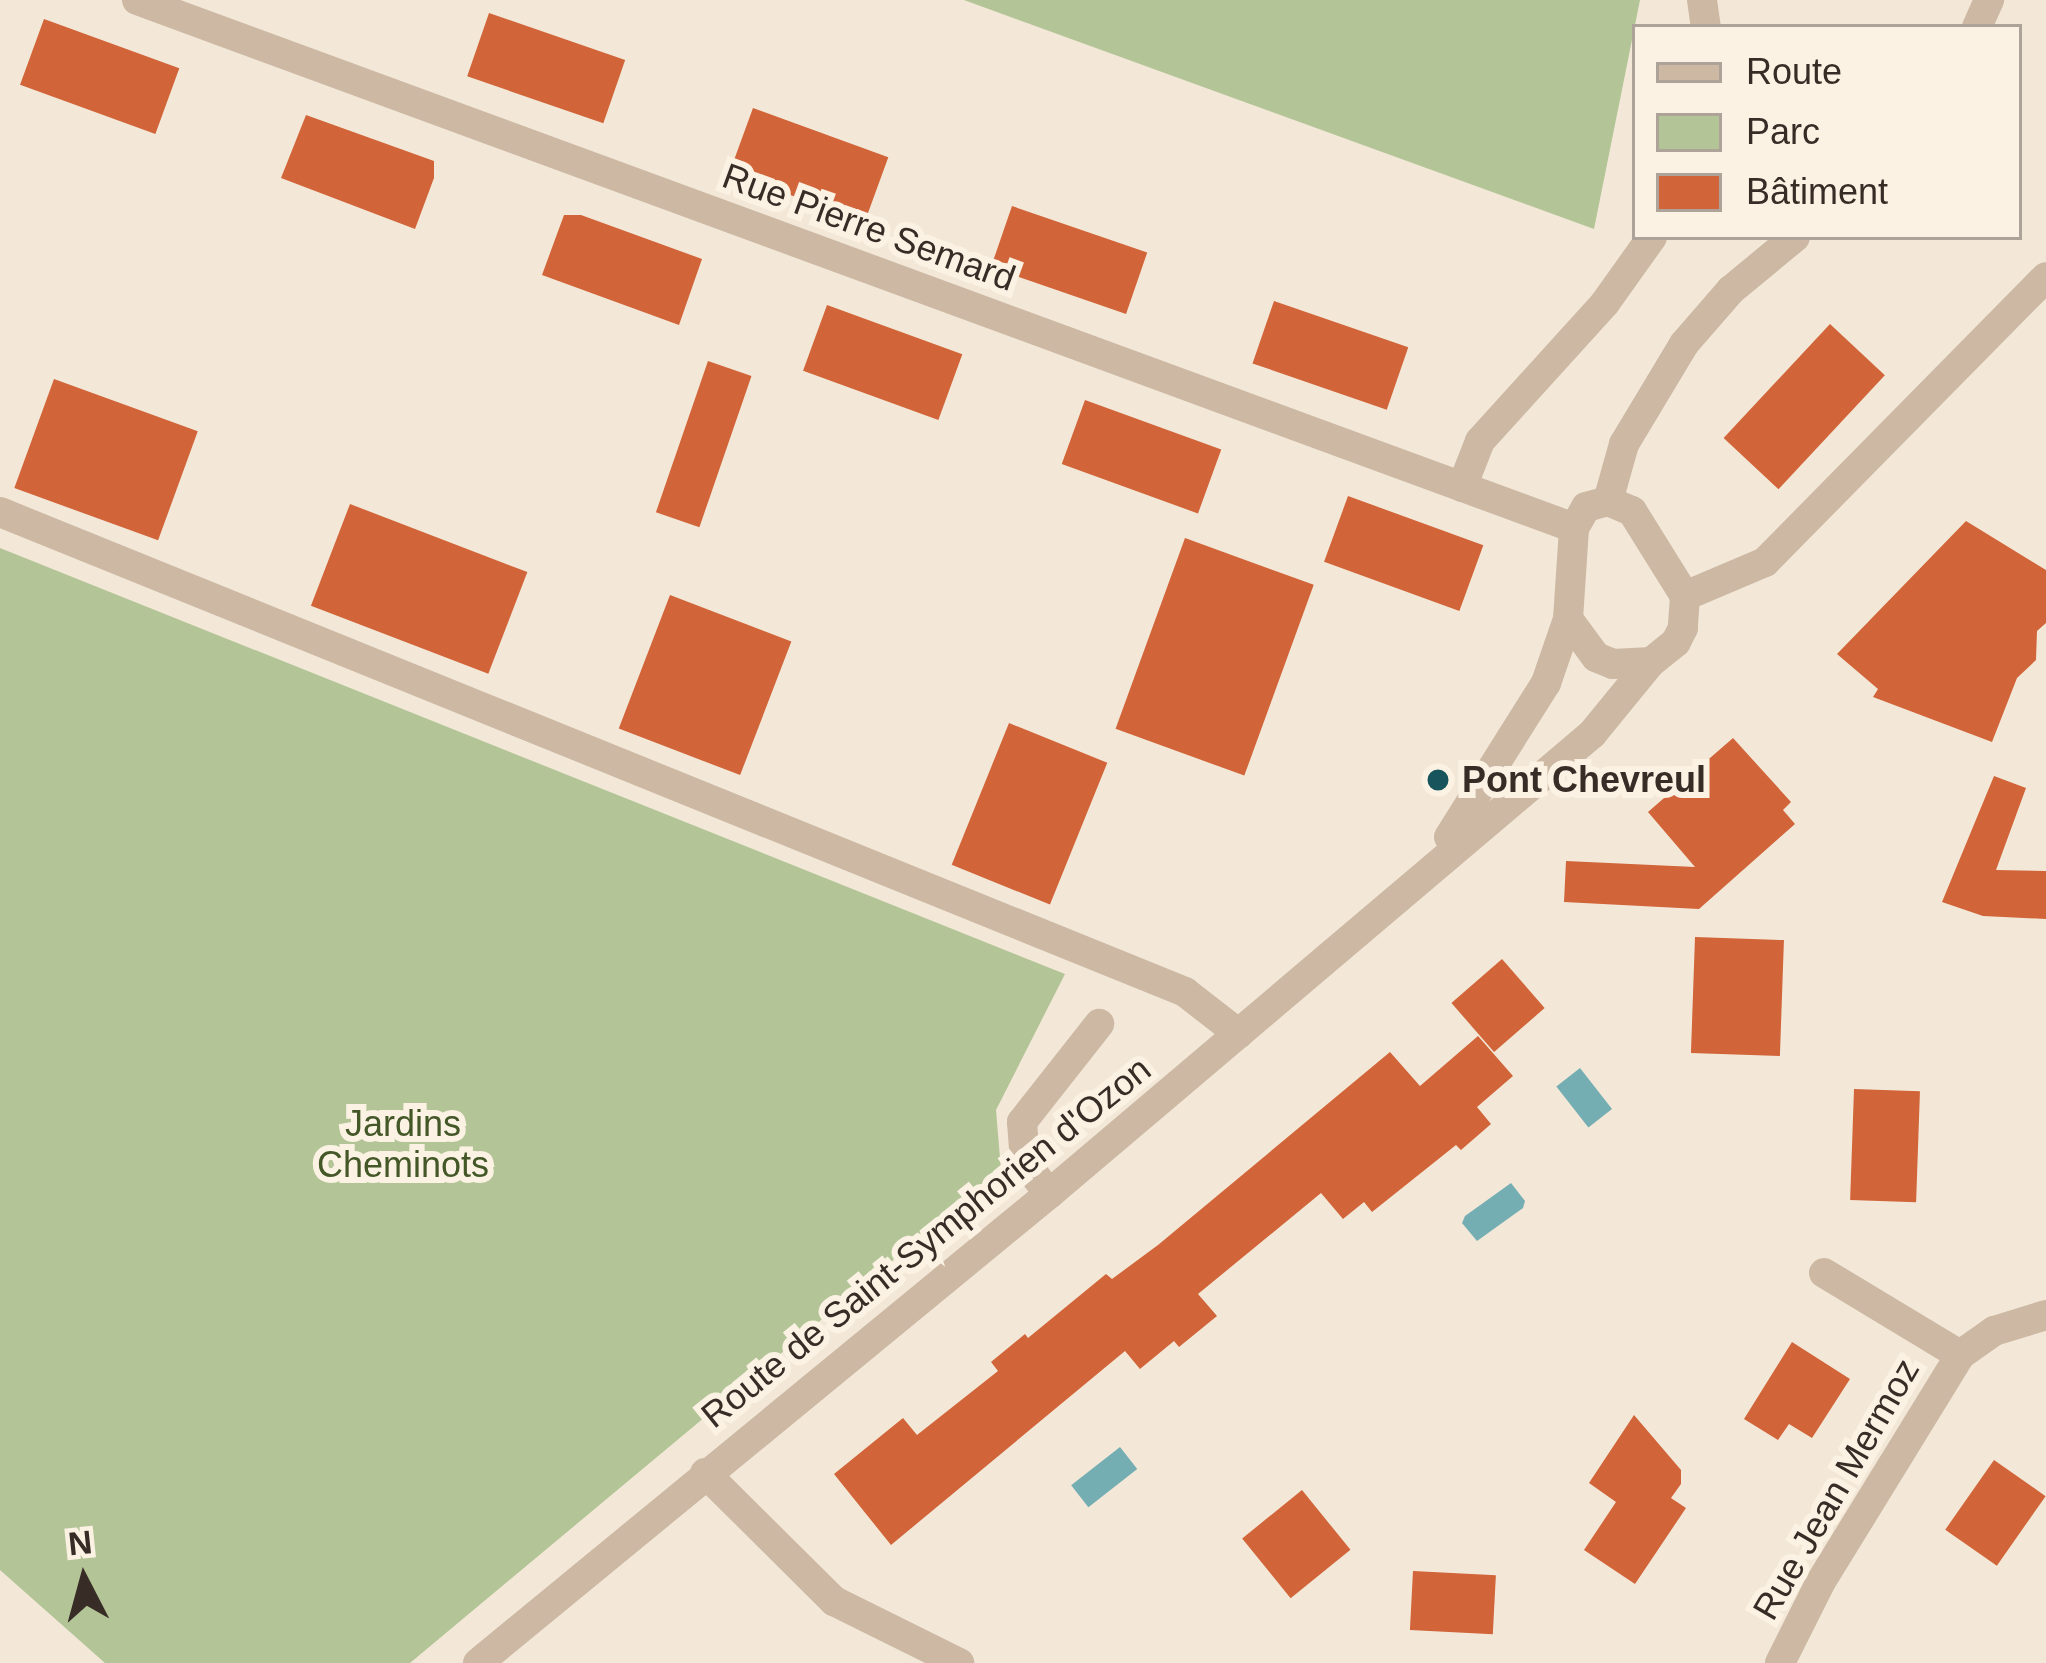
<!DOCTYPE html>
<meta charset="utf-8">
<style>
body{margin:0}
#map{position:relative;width:2046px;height:1663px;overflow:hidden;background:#f3e8d8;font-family:Arial,sans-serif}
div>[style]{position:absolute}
.green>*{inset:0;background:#b3c497}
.water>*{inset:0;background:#74aeb3;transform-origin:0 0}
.building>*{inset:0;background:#d16438;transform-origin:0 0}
.minor>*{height:30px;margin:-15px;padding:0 15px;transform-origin:15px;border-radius:15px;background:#ccb8a3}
.dots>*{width:33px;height:33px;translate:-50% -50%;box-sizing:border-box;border:6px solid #fbf2e4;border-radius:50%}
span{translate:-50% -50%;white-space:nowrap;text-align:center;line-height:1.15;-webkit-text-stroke:12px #fbf2e4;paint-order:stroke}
.street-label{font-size:36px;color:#372c26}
.poi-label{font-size:36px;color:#372c26;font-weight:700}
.left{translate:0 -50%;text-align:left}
.park-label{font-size:36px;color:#435727}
.legend{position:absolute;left:1632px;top:24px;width:390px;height:216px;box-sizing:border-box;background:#fbf2e4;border:3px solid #ada398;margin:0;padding:15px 21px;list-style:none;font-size:36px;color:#372c26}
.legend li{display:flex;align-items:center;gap:24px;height:60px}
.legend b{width:60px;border:3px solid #ada398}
.north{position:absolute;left:24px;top:1519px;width:120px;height:120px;-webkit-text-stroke:9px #fbf2e4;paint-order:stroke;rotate:354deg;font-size:33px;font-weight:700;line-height:48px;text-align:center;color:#372c26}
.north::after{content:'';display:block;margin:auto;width:42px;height:54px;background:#372c26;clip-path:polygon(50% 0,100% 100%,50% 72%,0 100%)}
</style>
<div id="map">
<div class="green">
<i style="clip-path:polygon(964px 0,1640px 0,1594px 229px)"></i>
<i style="clip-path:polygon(0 548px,1065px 974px,996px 1110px,1001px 1170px,410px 1663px,105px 1663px,0 1570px)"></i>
</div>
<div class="water">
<i style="left:1580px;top:1068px;width:52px;height:30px;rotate:52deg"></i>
<i style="clip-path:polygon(1511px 1183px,1525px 1201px,1523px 1208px,1477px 1241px,1462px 1223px,1465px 1216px)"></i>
<i style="left:1120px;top:1447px;width:28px;height:62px;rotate:52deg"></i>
</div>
<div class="building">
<i style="left:489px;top:13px;width:144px;height:67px;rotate:19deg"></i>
<i style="left:44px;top:19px;width:144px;height:70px;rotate:20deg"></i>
<i style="left:753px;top:108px;width:144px;height:69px;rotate:20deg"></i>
<i style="clip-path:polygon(306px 115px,434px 161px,434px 178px,415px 229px,281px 178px)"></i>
<i style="left:1012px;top:206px;width:143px;height:65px;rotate:19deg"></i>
<i style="clip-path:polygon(564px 215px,581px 215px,702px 259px,679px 325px,542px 275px)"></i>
<i style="left:1274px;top:301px;width:142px;height:66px;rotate:19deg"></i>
<i style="left:827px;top:305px;width:144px;height:70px;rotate:20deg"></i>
<i style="left:1830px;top:324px;width:75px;height:156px;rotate:43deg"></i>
<i style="left:708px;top:361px;width:46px;height:160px;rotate:19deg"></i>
<i style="left:54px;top:379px;width:153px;height:116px;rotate:20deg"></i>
<i style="left:1085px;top:400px;width:145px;height:68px;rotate:20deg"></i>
<i style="left:1348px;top:496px;width:144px;height:70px;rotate:20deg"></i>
<i style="left:350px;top:504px;width:190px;height:109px;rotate:21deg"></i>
<i style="clip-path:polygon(1966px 521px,2046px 570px,2046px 623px,2037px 631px,2036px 660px,2017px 678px,1992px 742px,1873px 697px,1878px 689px,1837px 654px)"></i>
<i style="left:1185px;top:538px;width:137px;height:203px;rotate:20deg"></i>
<i style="left:670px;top:595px;width:130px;height:143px;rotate:21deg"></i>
<i style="left:1009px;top:723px;width:106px;height:153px;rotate:22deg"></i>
<i style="clip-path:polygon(1733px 738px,1791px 802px,1783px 810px,1795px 824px,1699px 909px,1564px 902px,1566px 861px,1695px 867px,1648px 812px)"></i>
<i style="clip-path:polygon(1994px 776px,2026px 788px,1996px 870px,2046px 871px,2046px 919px,1983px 916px,1942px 902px)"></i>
<i style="left:1695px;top:937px;width:89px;height:116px;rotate:2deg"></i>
<i style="left:1502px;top:959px;width:65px;height:67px;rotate:49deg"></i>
<i style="clip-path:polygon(1478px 1036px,1513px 1076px,1477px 1107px,1491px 1124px,1461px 1150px,1456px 1145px,1372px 1212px,1364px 1202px,1343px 1219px,1321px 1193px,1198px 1294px,1217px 1316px,1179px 1347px,1174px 1341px,1140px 1369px,1125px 1351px,891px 1545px,834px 1474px,903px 1418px,917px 1435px,998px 1371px,991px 1362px,1025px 1334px,1028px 1338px,1106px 1274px,1112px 1279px,1158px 1245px,1390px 1052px,1420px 1086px)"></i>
<i style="left:1854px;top:1089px;width:66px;height:111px;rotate:2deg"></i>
<i style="clip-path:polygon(1792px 1342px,1850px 1379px,1812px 1438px,1789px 1424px,1778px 1440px,1744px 1419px)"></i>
<i style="clip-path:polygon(1634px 1415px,1681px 1470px,1681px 1484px,1671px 1498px,1686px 1508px,1635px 1584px,1584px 1550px,1616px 1502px,1589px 1483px)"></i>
<i style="left:1994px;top:1460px;width:63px;height:85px;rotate:35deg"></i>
<i style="left:1302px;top:1490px;width:77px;height:77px;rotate:51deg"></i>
<i style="left:1413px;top:1571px;width:83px;height:59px;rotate:3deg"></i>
</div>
<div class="minor">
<i style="left:137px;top:0;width:1531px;rotate:20.17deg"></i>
<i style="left:1702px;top:0;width:27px;rotate:82deg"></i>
<i style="left:1977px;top:27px;width:30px;rotate:-66deg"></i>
<i style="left:1462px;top:487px;width:49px;rotate:-68.6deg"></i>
<i style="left:1480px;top:441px;width:186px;rotate:-47.8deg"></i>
<i style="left:1605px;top:303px;width:81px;rotate:-54.5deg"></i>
<i style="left:1608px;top:501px;width:26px;rotate:23deg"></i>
<i style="left:1632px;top:511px;width:100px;rotate:58.1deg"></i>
<i style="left:1685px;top:596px;width:32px;rotate:94deg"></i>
<i style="left:1683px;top:628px;width:16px;rotate:117deg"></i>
<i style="left:1676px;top:642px;width:32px;rotate:141deg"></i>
<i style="left:1651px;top:662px;width:38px;rotate:177deg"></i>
<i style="left:1613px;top:664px;width:18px;rotate:-158deg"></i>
<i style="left:1596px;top:657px;width:47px;rotate:-126.4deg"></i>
<i style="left:1568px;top:619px;width:91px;rotate:-86.2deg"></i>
<i style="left:1574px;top:528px;width:24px;rotate:-60deg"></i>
<i style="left:1586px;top:507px;width:23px;rotate:-15deg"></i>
<i style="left:1608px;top:501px;width:59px;rotate:-74.3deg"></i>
<i style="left:1624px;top:444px;width:117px;rotate:-59deg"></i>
<i style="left:1684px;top:344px;width:72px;rotate:-49deg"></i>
<i style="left:1731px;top:290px;width:83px;rotate:-39.6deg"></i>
<i style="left:0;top:512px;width:1279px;rotate:22.05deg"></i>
<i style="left:1185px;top:992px;width:68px;rotate:37.9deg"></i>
<i style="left:1685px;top:596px;width:87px;rotate:-23deg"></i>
<i style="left:1765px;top:562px;width:400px;rotate:-45.4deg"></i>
<i style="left:1449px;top:837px;width:182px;rotate:-57.8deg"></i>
<i style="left:1546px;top:683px;width:68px;rotate:-71deg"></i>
<i style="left:1049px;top:1194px;width:40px;rotate:-127deg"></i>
<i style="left:1025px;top:1162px;width:40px;rotate:-94.3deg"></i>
<i style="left:1022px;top:1122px;width:125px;rotate:-51.8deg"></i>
<i style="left:1824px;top:1273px;width:159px;rotate:31.1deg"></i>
<i style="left:705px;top:1473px;width:182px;rotate:44.8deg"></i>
<i style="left:834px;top:1601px;width:140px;rotate:26.4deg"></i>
<i style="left:478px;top:1663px;width:739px;rotate:-39.4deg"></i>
<i style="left:1049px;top:1194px;width:712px;rotate:-40.27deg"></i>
<i style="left:1592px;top:734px;width:93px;rotate:-50.7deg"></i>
<i style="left:1780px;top:1663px;width:89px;rotate:-63.4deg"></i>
<i style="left:1820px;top:1583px;width:268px;rotate:-58.4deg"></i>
<i style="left:1960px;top:1355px;width:42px;rotate:-35.2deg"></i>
<i style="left:1994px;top:1331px;width:54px;rotate:-17.1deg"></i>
</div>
<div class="dots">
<i style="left:1438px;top:780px;background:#18545c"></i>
</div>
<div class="street-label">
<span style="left:869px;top:227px;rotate:20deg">Rue Pierre Semard</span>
<span style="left:926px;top:1242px;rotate:-39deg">Route de Saint-Symphorien d'Ozon</span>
<span style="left:1836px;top:1489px;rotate:-60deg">Rue Jean Mermoz</span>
</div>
<div class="poi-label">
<span class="left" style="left:1462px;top:780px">Pont Chevreul</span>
</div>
<div class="park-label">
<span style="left:403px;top:1144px">Jardins<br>Cheminots</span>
</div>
<ul class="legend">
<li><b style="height:15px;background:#ccb8a3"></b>Route</li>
<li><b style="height:33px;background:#b3c497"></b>Parc</li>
<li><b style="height:33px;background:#d16438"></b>Bâtiment</li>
</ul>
<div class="north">N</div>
</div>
